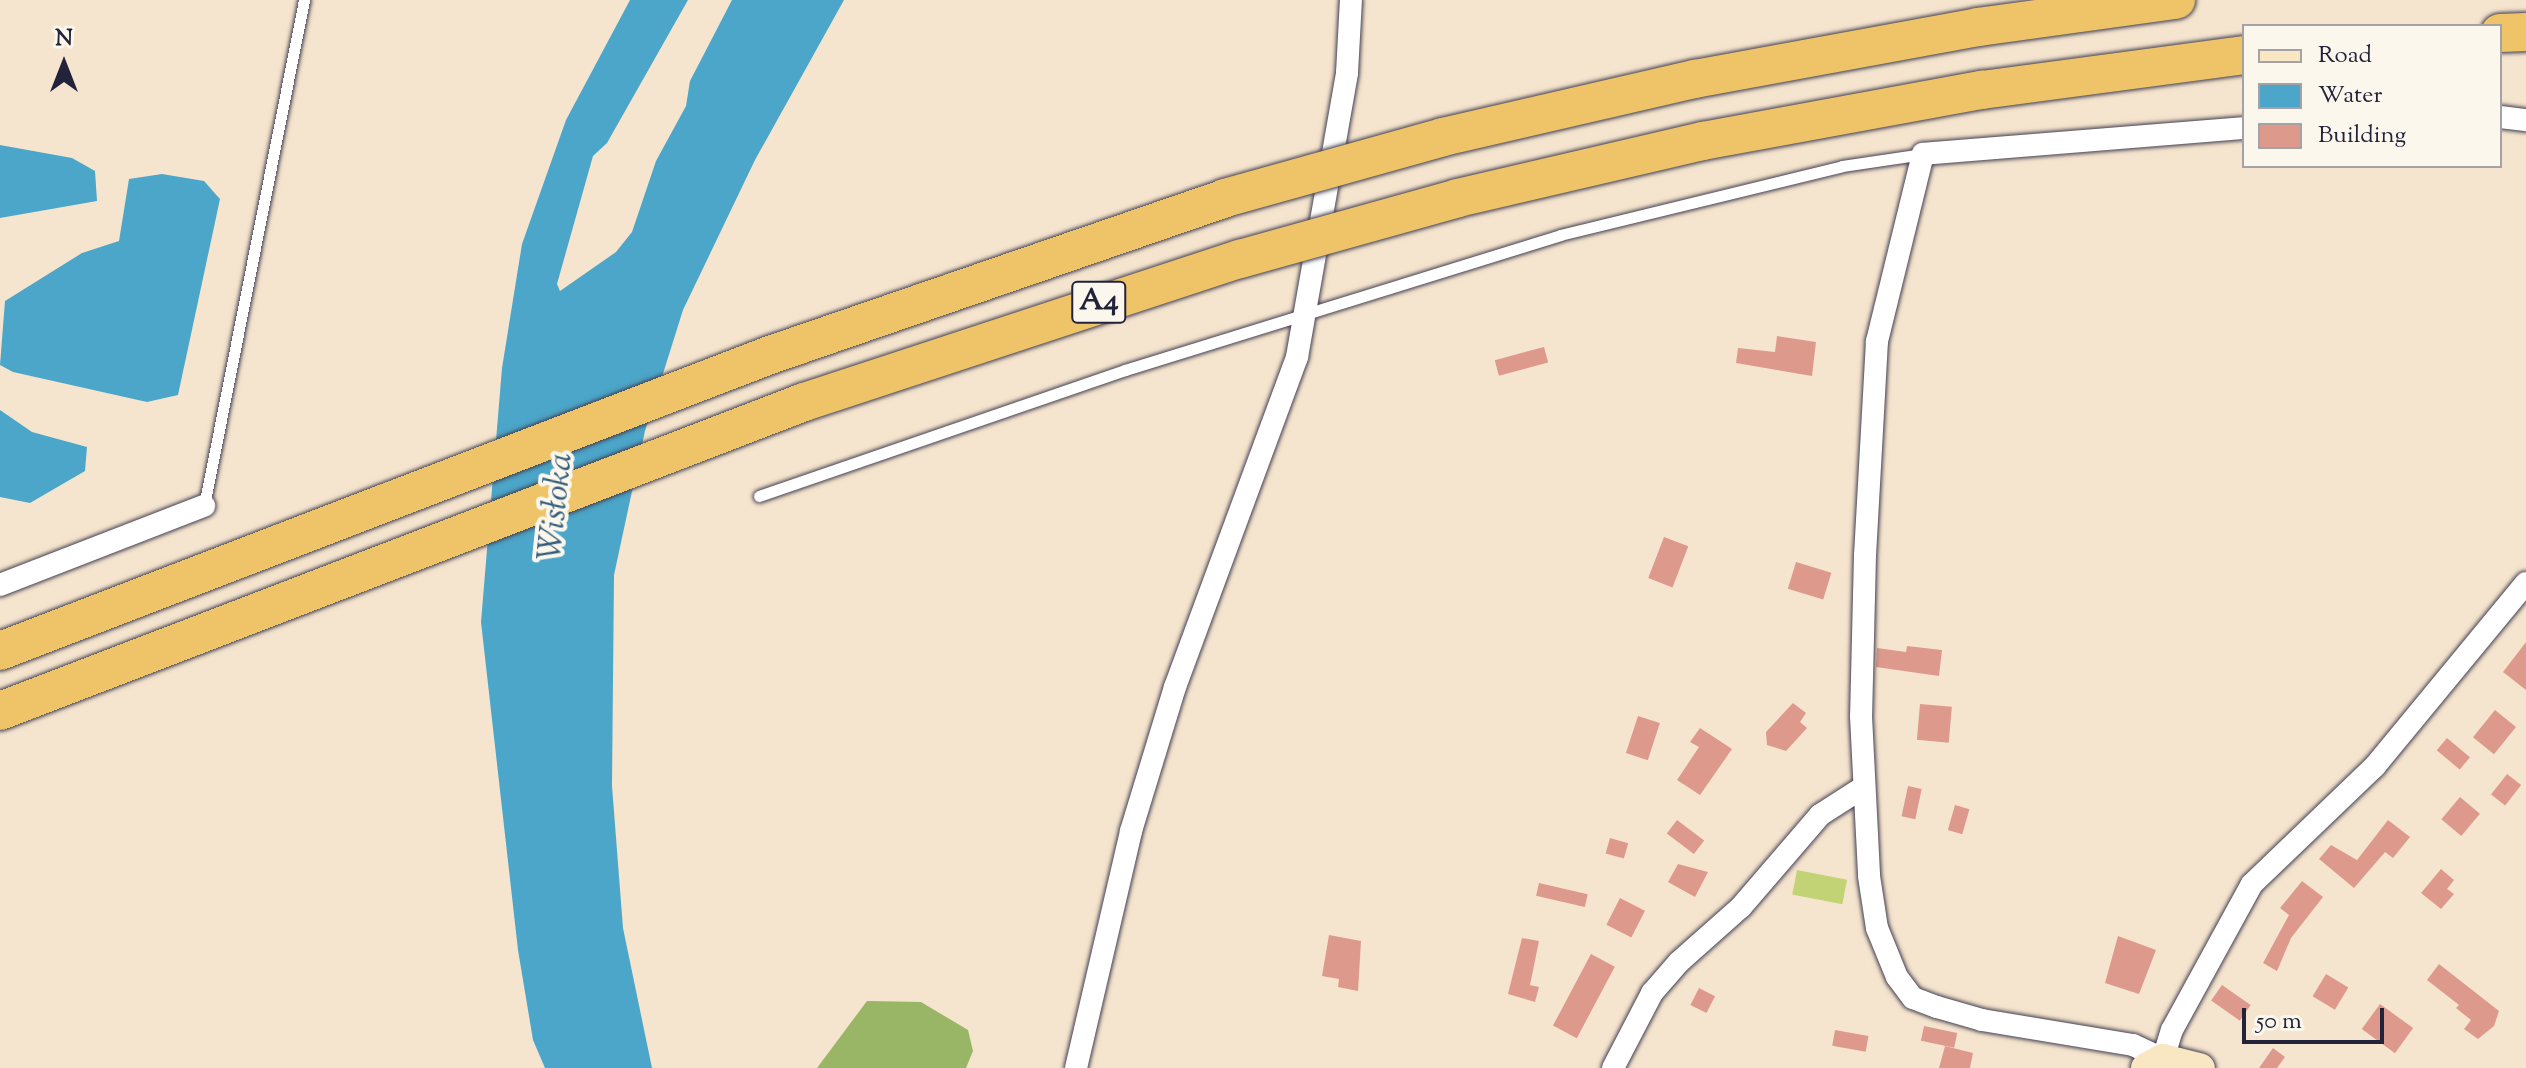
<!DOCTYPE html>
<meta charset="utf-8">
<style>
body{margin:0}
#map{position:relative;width:2526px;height:1068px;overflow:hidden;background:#f6e5ce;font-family:"Sorts Mill Goudy",serif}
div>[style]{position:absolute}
.green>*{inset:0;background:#c2d375;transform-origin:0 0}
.forest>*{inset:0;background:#99b566}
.water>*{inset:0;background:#4ba6c9}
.building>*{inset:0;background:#de998d;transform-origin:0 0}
.roads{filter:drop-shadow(0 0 2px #423f51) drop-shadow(0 0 2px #423f51)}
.lane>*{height:11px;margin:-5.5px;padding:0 5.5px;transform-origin:5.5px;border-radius:5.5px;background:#fff}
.street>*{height:22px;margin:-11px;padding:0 11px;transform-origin:11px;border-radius:11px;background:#fff}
.secondary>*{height:30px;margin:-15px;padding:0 15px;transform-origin:15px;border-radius:15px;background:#f9e7c3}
.highway>*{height:38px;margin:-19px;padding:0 19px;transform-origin:19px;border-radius:19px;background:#efc469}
.bridges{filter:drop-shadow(0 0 2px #423f51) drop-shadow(0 0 2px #423f51)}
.highway-bridge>*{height:38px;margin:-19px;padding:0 19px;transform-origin:19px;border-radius:19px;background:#efc469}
span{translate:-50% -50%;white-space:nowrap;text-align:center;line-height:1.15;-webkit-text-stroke:8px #fbf7ec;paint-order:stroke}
.shield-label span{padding:2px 6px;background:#fbf7ec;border:2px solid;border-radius:6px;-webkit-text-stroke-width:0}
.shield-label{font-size:30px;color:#22223b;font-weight:700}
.water-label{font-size:34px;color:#345d7b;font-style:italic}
.legend{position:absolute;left:2242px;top:24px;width:260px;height:144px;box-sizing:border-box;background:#fbf7ec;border:2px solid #a4a2a5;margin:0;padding:10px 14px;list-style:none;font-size:24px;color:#22223b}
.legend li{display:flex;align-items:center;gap:16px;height:40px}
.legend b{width:40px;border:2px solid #a4a2a5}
.north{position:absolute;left:24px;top:24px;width:80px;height:80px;-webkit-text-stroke:6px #fbf7ec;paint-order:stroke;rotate:0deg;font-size:22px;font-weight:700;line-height:32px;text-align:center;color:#22223b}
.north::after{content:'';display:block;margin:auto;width:28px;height:36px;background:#22223b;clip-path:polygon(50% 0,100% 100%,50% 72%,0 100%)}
.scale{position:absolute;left:2242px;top:1008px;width:142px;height:36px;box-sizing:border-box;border:4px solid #22223b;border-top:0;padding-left:10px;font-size:24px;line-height:28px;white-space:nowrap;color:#22223b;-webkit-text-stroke:6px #fbf7ec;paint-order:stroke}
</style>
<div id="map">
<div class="green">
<i style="left:1797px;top:870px;width:51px;height:25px;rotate:11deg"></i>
</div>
<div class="forest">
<i style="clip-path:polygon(867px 1001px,921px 1002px,968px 1030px,973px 1051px,966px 1068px,817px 1068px)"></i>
</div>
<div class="water">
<i style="clip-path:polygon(630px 0,688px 0,607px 143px,593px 156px,557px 284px,560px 291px,616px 252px,632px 232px,656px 161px,686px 106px,690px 81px,732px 0,844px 0,755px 160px,683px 310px,645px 431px,614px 575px,612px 786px,623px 928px,652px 1068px,545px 1068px,533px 1040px,518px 950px,481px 622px,502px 368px,522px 244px,566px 120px)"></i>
<i style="clip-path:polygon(0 145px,72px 158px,95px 171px,97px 201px,0 218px)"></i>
<i style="clip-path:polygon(162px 174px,204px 181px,220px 199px,178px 395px,147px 402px,13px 372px,0 365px,5px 301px,82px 253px,119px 241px,129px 179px)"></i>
<i style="clip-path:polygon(0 410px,32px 432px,87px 447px,85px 471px,30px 503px,0 497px)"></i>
</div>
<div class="building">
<i style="clip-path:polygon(1777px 336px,1816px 342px,1812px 376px,1736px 363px,1738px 348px,1775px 352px)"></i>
<i style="left:1544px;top:347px;width:16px;height:51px;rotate:75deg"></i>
<i style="left:1664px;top:537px;width:26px;height:44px;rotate:21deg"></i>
<i style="left:1796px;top:562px;width:37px;height:28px;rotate:17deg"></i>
<i style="clip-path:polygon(2526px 642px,2526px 690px,2503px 672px)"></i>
<i style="clip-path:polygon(1907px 646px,1942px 650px,1939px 676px,1876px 667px,1877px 648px,1906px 652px)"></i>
<i style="clip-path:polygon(1793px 703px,1806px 713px,1800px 722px,1807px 728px,1786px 751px,1767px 745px,1766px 732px)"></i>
<i style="left:1920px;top:704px;width:32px;height:36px;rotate:5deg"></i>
<i style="left:2495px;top:710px;width:27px;height:35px;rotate:39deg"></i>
<i style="left:1638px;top:716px;width:23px;height:39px;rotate:18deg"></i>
<i style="clip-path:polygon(1700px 728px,1732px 749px,1700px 795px,1677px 780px,1699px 747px,1690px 742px)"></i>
<i style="left:2447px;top:738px;width:30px;height:16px;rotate:40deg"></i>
<i style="left:2507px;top:774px;width:18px;height:26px;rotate:38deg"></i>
<i style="left:1908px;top:786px;width:14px;height:31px;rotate:12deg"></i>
<i style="left:2460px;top:797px;width:26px;height:29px;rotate:40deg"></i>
<i style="left:1955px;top:805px;width:15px;height:26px;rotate:16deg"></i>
<i style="left:1677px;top:820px;width:34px;height:17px;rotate:37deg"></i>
<i style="clip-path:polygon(2388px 820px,2410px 837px,2393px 858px,2385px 852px,2354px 888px,2319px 859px,2331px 845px,2357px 860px)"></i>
<i style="left:1610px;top:838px;width:19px;height:16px;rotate:16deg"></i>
<i style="clip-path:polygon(1678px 864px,1708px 872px,1695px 897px,1668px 882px)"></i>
<i style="clip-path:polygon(2441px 869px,2454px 880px,2447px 889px,2454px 894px,2441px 909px,2421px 893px)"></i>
<i style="clip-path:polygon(2302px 881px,2323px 897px,2291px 938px,2277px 971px,2263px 963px,2289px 915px,2280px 908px)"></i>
<i style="left:1539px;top:883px;width:50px;height:13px;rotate:13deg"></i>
<i style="left:1620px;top:898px;width:28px;height:30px;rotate:27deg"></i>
<i style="clip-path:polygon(1329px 935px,1361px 941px,1358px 991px,1338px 987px,1339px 979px,1322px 976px)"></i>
<i style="clip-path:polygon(2118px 936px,2156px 950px,2139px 994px,2105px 983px)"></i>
<i style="clip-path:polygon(1522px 938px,1539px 941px,1530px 985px,1539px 987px,1535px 1002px,1508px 994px)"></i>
<i style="left:1591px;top:954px;width:27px;height:81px;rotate:28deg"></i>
<i style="clip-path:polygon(2439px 964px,2499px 1011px,2494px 1026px,2478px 1039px,2464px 1029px,2471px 1020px,2456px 1008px,2459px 1005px,2427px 980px)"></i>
<i style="left:2326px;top:974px;width:26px;height:26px;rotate:31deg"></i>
<i style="left:2222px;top:985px;width:35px;height:19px;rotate:35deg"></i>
<i style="left:1699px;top:988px;width:18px;height:19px;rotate:27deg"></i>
<i style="left:2380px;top:1004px;width:41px;height:31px;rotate:36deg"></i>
<i style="left:1924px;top:1026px;width:34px;height:15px;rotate:12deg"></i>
<i style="left:1835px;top:1030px;width:34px;height:16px;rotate:10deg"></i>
<i style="clip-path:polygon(1945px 1046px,1973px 1053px,1970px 1068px,1939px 1068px)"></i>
<i style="clip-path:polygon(2273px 1048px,2285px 1057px,2277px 1068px,2259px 1068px)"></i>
</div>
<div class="roads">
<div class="lane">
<i style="left:759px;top:496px;width:387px;rotate:-19deg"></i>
<i style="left:1125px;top:370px;width:455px;rotate:-17.2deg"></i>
<i style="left:1560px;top:235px;width:290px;rotate:-13.7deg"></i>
<i style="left:1842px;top:166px;width:82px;rotate:-8.4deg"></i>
<i style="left:204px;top:506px;width:516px;rotate:-78.82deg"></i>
</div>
<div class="street">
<i style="left:2500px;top:117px;width:26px;rotate:7deg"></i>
<i style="left:2244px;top:128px;width:322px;rotate:175.4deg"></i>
<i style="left:1923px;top:154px;width:193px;rotate:103.8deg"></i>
<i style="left:1877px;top:341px;width:214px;rotate:93.2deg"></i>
<i style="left:1865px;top:555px;width:161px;rotate:91.4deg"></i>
<i style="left:1861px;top:716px;width:160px;rotate:87.1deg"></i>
<i style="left:1869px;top:876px;width:53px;rotate:81.3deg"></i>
<i style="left:1877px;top:928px;width:53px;rotate:67.8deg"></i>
<i style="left:1897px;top:977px;width:26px;rotate:53deg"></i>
<i style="left:1913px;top:998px;width:26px;rotate:21deg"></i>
<i style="left:1937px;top:1007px;width:47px;rotate:16.1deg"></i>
<i style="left:1982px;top:1020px;width:153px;rotate:9.4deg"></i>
<i style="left:2133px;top:1045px;width:33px;rotate:25deg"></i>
<i style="left:2163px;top:1059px;width:30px;rotate:-73deg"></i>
<i style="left:2172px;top:1030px;width:166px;rotate:-61.3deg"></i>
<i style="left:2252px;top:884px;width:170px;rotate:-43.8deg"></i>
<i style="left:2375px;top:766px;width:237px;rotate:-50.5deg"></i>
<i style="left:0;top:585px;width:219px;rotate:-21.2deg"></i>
<i style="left:1076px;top:1068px;width:243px;rotate:-76.9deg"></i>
<i style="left:1131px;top:831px;width:151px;rotate:-73deg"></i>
<i style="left:1175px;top:687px;width:352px;rotate:-69.7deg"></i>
<i style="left:1297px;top:357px;width:288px;rotate:-80deg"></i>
<i style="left:1347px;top:73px;width:73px;rotate:-86.9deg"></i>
<i style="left:1613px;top:1068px;width:85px;rotate:-62.5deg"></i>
<i style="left:1652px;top:993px;width:41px;rotate:-48.9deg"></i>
<i style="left:1679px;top:962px;width:83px;rotate:-41.6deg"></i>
<i style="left:1741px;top:907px;width:121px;rotate:-49.3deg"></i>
<i style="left:1820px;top:815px;width:50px;rotate:-32.7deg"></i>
</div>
<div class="secondary">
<i style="left:2146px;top:1068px;width:19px;rotate:-28deg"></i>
<i style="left:2163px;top:1059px;width:38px;rotate:14deg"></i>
</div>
<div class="highway">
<i style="left:2500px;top:33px;width:26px;rotate:-2deg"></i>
</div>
</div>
<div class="bridges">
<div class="highway-bridge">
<i style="left:0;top:651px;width:825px;rotate:-21.03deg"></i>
<i style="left:770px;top:355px;width:481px;rotate:-19deg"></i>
<i style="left:1225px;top:198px;width:226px;rotate:-15.6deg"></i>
<i style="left:1443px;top:137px;width:259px;rotate:-13deg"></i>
<i style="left:1695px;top:79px;width:288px;rotate:-10.4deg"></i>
<i style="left:1978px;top:27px;width:200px;rotate:-7.8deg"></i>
<i style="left:0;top:711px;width:861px;rotate:-21.02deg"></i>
<i style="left:804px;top:402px;width:459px;rotate:-18.2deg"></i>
<i style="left:1240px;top:259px;width:226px;rotate:-15.6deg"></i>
<i style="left:1458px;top:198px;width:252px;rotate:-13.1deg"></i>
<i style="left:1703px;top:141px;width:284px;rotate:-10.4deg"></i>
<i style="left:1982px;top:90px;width:264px;rotate:-7.6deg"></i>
</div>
</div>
<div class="shield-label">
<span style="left:1099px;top:302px">A4</span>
</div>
<div class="water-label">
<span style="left:557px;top:507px;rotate:-84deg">Wisłoka</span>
</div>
<ul class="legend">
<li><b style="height:10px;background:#f9e7c3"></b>Road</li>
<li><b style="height:22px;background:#4ba6c9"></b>Water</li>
<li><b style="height:22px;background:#de998d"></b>Building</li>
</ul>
<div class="north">N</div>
<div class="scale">50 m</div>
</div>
